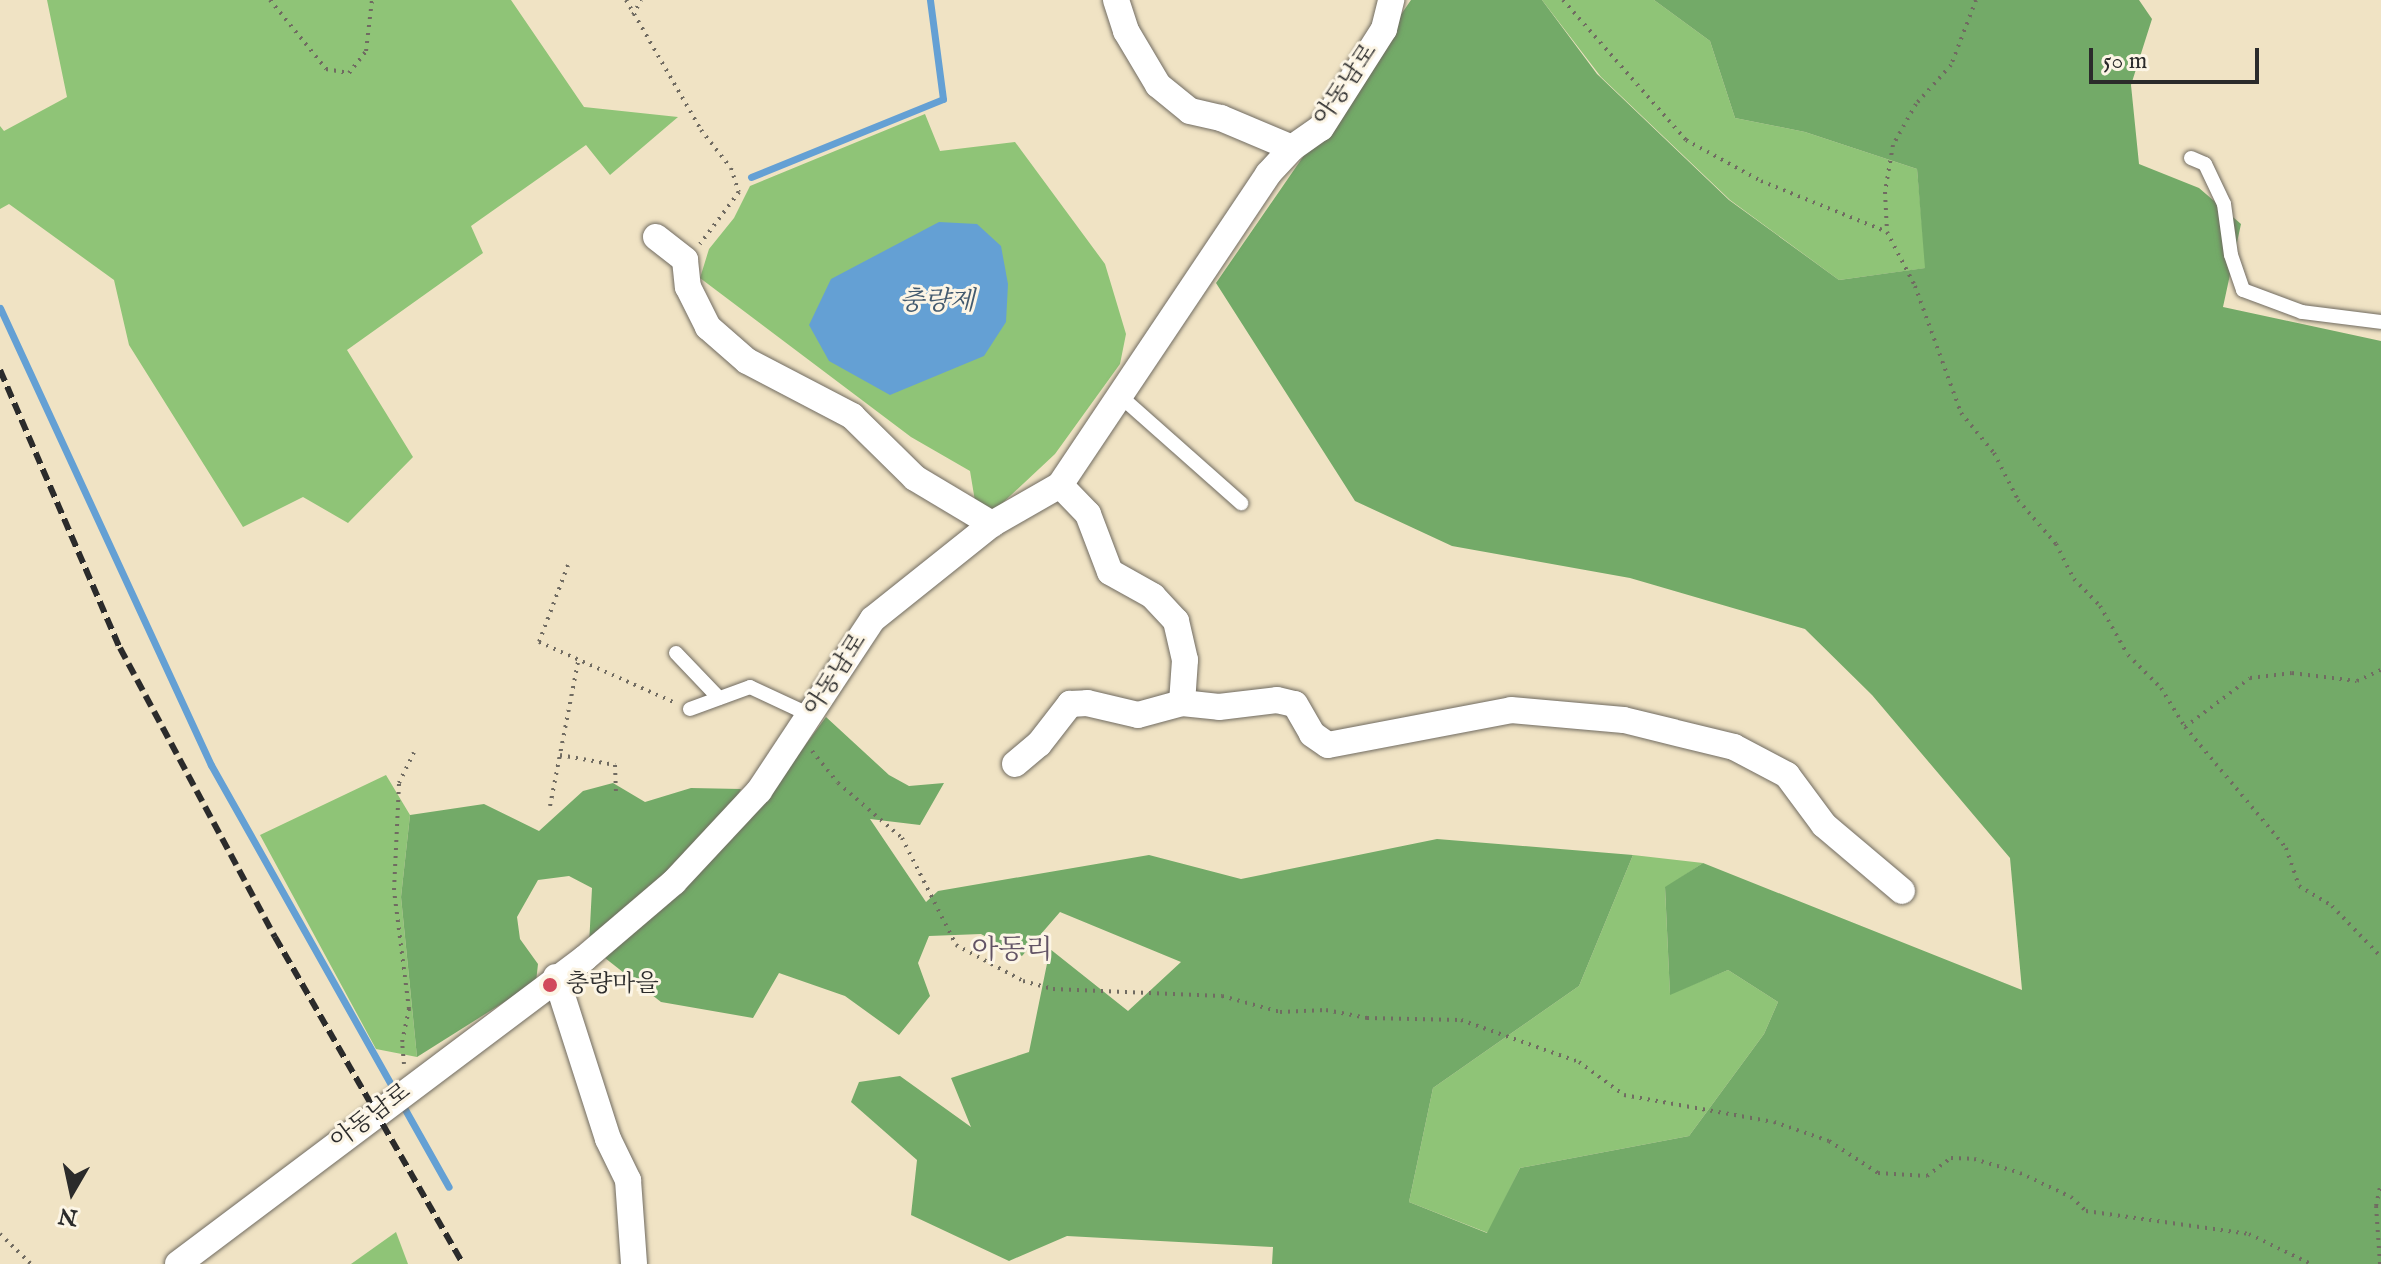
<!DOCTYPE html>
<meta charset="utf-8">
<style>
body{margin:0}
#map{position:relative;width:2381px;height:1264px;overflow:hidden;background:#f0e3c4;font-family:"IM FELL English","Noto Serif KR",serif}
div>[style]{position:absolute}
.green>*{inset:0;background:#8fc477}
.forest>*{inset:0;background:#73aa68}
.water>*{inset:0;background:#64a0d4}
.stream>*{height:7px;margin:-3.5px;padding:0 3.5px;transform-origin:3.5px;border-radius:3.5px;background:#64a0d4}
.path>*{height:4px;margin-top:-2px;transform-origin:0;background:repeating-linear-gradient(90deg,#706b61 0 2px,transparent 0 8px)}
.roads{filter:drop-shadow(0 0 2px #706b61) drop-shadow(0 0 2px #706b61)}
.service>*{height:14px;margin:-7px;padding:0 7px;transform-origin:7px;border-radius:7px;background:#fff}
.minor>*{height:26px;margin:-13px;padding:0 13px;transform-origin:13px;border-radius:13px;background:#fff}
.rail>*{height:6px;margin-top:-3px;transform-origin:0;background:repeating-linear-gradient(90deg,#2b2b2b 0 12px,transparent 0 18px)}
.dots>*{width:22px;height:22px;translate:-50% -50%;box-sizing:border-box;border:4px solid #fcf5e5;border-radius:50%}
span{translate:-50% -50%;white-space:nowrap;text-align:center;line-height:1.15;-webkit-text-stroke:6px #fcf5e5;paint-order:stroke}
.street-label{font-size:24px;color:#2b2b2b}
.poi-label{font-size:24px;color:#2b2b2b}
.left{translate:0 -50%;text-align:left}
.water-label{font-size:26px;color:#425a6f;font-style:italic}
.quarter-label{font-size:28px;color:#625365}
.north{position:absolute;left:32px;top:1152px;width:80px;height:80px;-webkit-text-stroke:6px #fcf5e5;paint-order:stroke;rotate:189deg;font-size:22px;font-weight:700;line-height:32px;text-align:center;color:#2b2b2b}
.north::after{content:'';display:block;margin:auto;width:28px;height:36px;background:#2b2b2b;clip-path:polygon(50% 0,100% 100%,50% 72%,0 100%)}
.scale{position:absolute;left:2089px;top:48px;width:170px;height:36px;box-sizing:border-box;border:4px solid #2b2b2b;border-top:0;padding-left:10px;font-size:24px;line-height:28px;white-space:nowrap;color:#2b2b2b;-webkit-text-stroke:6px #fcf5e5;paint-order:stroke}
</style>
<div id="map">
<div class="green">
<i style="clip-path:polygon(47px 0,511px 0,584px 107px,678px 117px,610px 175px,586px 145px,471px 226px,483px 253px,347px 350px,413px 457px,348px 523px,303px 497px,243px 527px,129px 345px,114px 280px,9px 204px,0 209px,0 126px,4px 131px,67px 97px)"></i>
<i style="clip-path:polygon(1542px 0,1654px 0,1710px 41px,1735px 118px,1805px 132px,1917px 169px,1926px 268px,1839px 280px,1730px 200px,1601px 77px)"></i>
<i style="clip-path:polygon(925px 114px,940px 151px,1015px 142px,1105px 264px,1126px 334px,1120px 364px,1055px 454px,979px 525px,970px 471px,911px 437px,700px 278px,709px 249px,734px 218px,750px 186px)"></i>
<i style="clip-path:polygon(386px 775px,410px 815px,401px 897px,417px 1057px,376px 1049px,260px 835px)"></i>
<i style="clip-path:polygon(1633px 855px,1703px 863px,1665px 888px,1670px 994px,1728px 970px,1778px 1002px,1764px 1034px,1689px 1136px,1520px 1168px,1488px 1233px,1409px 1202px,1433px 1088px,1579px 986px)"></i>
<i style="clip-path:polygon(396px 1232px,408px 1264px,351px 1264px)"></i>
</div>
<div class="forest">
<i style="clip-path:polygon(1411px 0,1542px 0,1597px 74px,1729px 200px,1839px 280px,1925px 268px,1917px 169px,1805px 132px,1735px 118px,1710px 41px,1654px 0,2139px 0,2152px 19px,2131px 85px,2139px 164px,2199px 188px,2241px 224px,2223px 307px,2381px 341px,2381px 1264px,1272px 1264px,1273px 1247px,1067px 1236px,1009px 1261px,911px 1215px,917px 1160px,851px 1102px,859px 1082px,900px 1076px,971px 1127px,951px 1078px,1029px 1052px,1050px 949px,1128px 1011px,1181px 962px,1060px 912px,1022px 956px,981px 934px,929px 936px,918px 963px,930px 996px,899px 1035px,845px 996px,779px 973px,753px 1018px,661px 1002px,605px 958px,756px 812px,826px 717px,889px 775px,909px 786px,944px 783px,920px 825px,870px 819px,926px 902px,938px 891px,1149px 855px,1241px 879px,1437px 839px,1633px 855px,1579px 986px,1433px 1088px,1409px 1202px,1487px 1233px,1520px 1168px,1689px 1136px,1764px 1034px,1778px 1002px,1728px 970px,1670px 995px,1665px 887px,1703px 863px,2022px 990px,2010px 858px,1872px 695px,1805px 629px,1630px 578px,1452px 546px,1355px 501px,1216px 283px)"></i>
<i style="clip-path:polygon(613px 783px,645px 802px,691px 788px,741px 789px,727px 818px,589px 945px,592px 888px,569px 876px,538px 880px,517px 917px,520px 939px,538px 964px,536px 982px,417px 1057px,401px 897px,410px 815px,484px 804px,539px 831px,583px 791px)"></i>
</div>
<div class="water">
<i style="clip-path:polygon(939px 222px,977px 224px,1001px 246px,1008px 284px,1006px 322px,984px 356px,890px 395px,829px 361px,809px 325px,831px 279px)"></i>
</div>
<div class="stream">
<i style="left:751px;top:177px;width:207px;rotate:-22.1deg"></i>
<i style="left:943px;top:99px;width:100px;rotate:-97.5deg"></i>
<i style="left:0;top:308px;width:503px;rotate:65.22deg"></i>
<i style="left:211px;top:765px;width:484px;rotate:60.6deg"></i>
</div>
<div class="path">
<i style="left:270px;top:0;width:89px;rotate:50.9deg"></i>
<i style="left:326px;top:69px;width:23px;rotate:10deg"></i>
<i style="left:349px;top:73px;width:28px;rotate:-52deg"></i>
<i style="left:366px;top:51px;width:51px;rotate:-83.3deg"></i>
<i style="left:626px;top:0;width:150px;rotate:60deg"></i>
<i style="left:701px;top:130px;width:48px;rotate:51.7deg"></i>
<i style="left:731px;top:168px;width:25px;rotate:72deg"></i>
<i style="left:739px;top:192px;width:65px;rotate:126.9deg"></i>
<i style="left:1563px;top:0;width:186px;rotate:48.7deg"></i>
<i style="left:1686px;top:140px;width:85px;rotate:28.7deg"></i>
<i style="left:1761px;top:181px;width:136px;rotate:22deg"></i>
<i style="left:1976px;top:0;width:70px;rotate:111deg"></i>
<i style="left:1951px;top:65px;width:52px;rotate:131.9deg"></i>
<i style="left:1916px;top:104px;width:47px;rotate:119.3deg"></i>
<i style="left:1893px;top:145px;width:48px;rotate:99.7deg"></i>
<i style="left:1885px;top:192px;width:40px;rotate:87.1deg"></i>
<i style="left:1887px;top:232px;width:61px;rotate:62.6deg"></i>
<i style="left:1915px;top:286px;width:135px;rotate:70.1deg"></i>
<i style="left:1961px;top:413px;width:52px;rotate:50.5deg"></i>
<i style="left:1994px;top:453px;width:53px;rotate:62.9deg"></i>
<i style="left:2018px;top:500px;width:58px;rotate:49.2deg"></i>
<i style="left:2056px;top:544px;width:39px;rotate:63deg"></i>
<i style="left:2074px;top:579px;width:37px;rotate:46deg"></i>
<i style="left:2100px;top:606px;width:56px;rotate:60.3deg"></i>
<i style="left:2128px;top:655px;width:47px;rotate:45deg"></i>
<i style="left:2161px;top:688px;width:46px;rotate:58.4deg"></i>
<i style="left:2185px;top:727px;width:158px;rotate:50.1deg"></i>
<i style="left:2286px;top:848px;width:40px;rotate:71.1deg"></i>
<i style="left:2299px;top:886px;width:39px;rotate:31deg"></i>
<i style="left:2332px;top:906px;width:71px;rotate:46.1deg"></i>
<i style="left:633px;top:15px;width:17px;rotate:-62deg"></i>
<i style="left:568px;top:565px;width:82px;rotate:110.6deg"></i>
<i style="left:539px;top:642px;width:147px;rotate:24.1deg"></i>
<i style="left:2185px;top:727px;width:81px;rotate:-37deg"></i>
<i style="left:2250px;top:678px;width:42px;rotate:-6.8deg"></i>
<i style="left:2292px;top:673px;width:65px;rotate:7deg"></i>
<i style="left:2357px;top:681px;width:26px;rotate:-25deg"></i>
<i style="left:812px;top:751px;width:41px;rotate:50.9deg"></i>
<i style="left:838px;top:783px;width:84px;rotate:40.7deg"></i>
<i style="left:902px;top:838px;width:120px;rotate:63.2deg"></i>
<i style="left:956px;top:945px;width:76px;rotate:28.2deg"></i>
<i style="left:1023px;top:981px;width:31px;rotate:15deg"></i>
<i style="left:1053px;top:989px;width:169px;rotate:2.4deg"></i>
<i style="left:1222px;top:996px;width:60px;rotate:15.4deg"></i>
<i style="left:1280px;top:1012px;width:46px;rotate:-2.5deg"></i>
<i style="left:1326px;top:1010px;width:42px;rotate:11deg"></i>
<i style="left:1367px;top:1018px;width:94px;rotate:1.2deg"></i>
<i style="left:1461px;top:1020px;width:125px;rotate:19.6deg"></i>
<i style="left:1579px;top:1062px;width:56px;rotate:36.3deg"></i>
<i style="left:1624px;top:1095px;width:152px;rotate:10.2deg"></i>
<i style="left:1774px;top:1122px;width:58px;rotate:19.1deg"></i>
<i style="left:1829px;top:1141px;width:59px;rotate:33.1deg"></i>
<i style="left:1878px;top:1173px;width:49px;rotate:3.5deg"></i>
<i style="left:1927px;top:1176px;width:30px;rotate:-37deg"></i>
<i style="left:1951px;top:1158px;width:23px;rotate:2deg"></i>
<i style="left:1974px;top:1159px;width:48px;rotate:16.9deg"></i>
<i style="left:2020px;top:1173px;width:56px;rotate:25.2deg"></i>
<i style="left:2071px;top:1197px;width:21px;rotate:43deg"></i>
<i style="left:2086px;top:1211px;width:165px;rotate:8deg"></i>
<i style="left:2249px;top:1234px;width:69px;rotate:25.8deg"></i>
<i style="left:560px;top:755px;width:56px;rotate:10.3deg"></i>
<i style="left:615px;top:765px;width:30px;rotate:88deg"></i>
<i style="left:550px;top:806px;width:147px;rotate:-79deg"></i>
<i style="left:404px;top:1064px;width:22px;rotate:-95deg"></i>
<i style="left:402px;top:1042px;width:34px;rotate:-78deg"></i>
<i style="left:409px;top:1009px;width:120px;rotate:-97.2deg"></i>
<i style="left:394px;top:890px;width:107px;rotate:-87.3deg"></i>
<i style="left:399px;top:783px;width:34px;rotate:-64deg"></i>
<i style="left:0;top:1234px;width:43px;rotate:44.1deg"></i>
<i style="left:2380px;top:1264px;width:58px;rotate:-93.9deg"></i>
<i style="left:2376px;top:1206px;width:24px;rotate:-78deg"></i>
</div>
<div class="roads">
<div class="service">
<i style="left:2191px;top:158px;width:15px;rotate:23deg"></i>
<i style="left:2205px;top:164px;width:44px;rotate:64.6deg"></i>
<i style="left:2224px;top:204px;width:51px;rotate:82.2deg"></i>
<i style="left:2231px;top:255px;width:37px;rotate:71deg"></i>
<i style="left:2243px;top:290px;width:63px;rotate:20.4deg"></i>
<i style="left:2302px;top:312px;width:80px;rotate:7.2deg"></i>
<i style="left:1120px;top:396px;width:162px;rotate:41.5deg"></i>
<i style="left:676px;top:653px;width:62px;rotate:46.3deg"></i>
<i style="left:690px;top:709px;width:64px;rotate:-20.1deg"></i>
<i style="left:750px;top:687px;width:66px;rotate:25deg"></i>
</div>
<div class="minor">
<i style="left:1116px;top:0;width:33px;rotate:72deg"></i>
<i style="left:1126px;top:31px;width:63px;rotate:59.3deg"></i>
<i style="left:1158px;top:85px;width:41px;rotate:39.1deg"></i>
<i style="left:1190px;top:111px;width:32px;rotate:13deg"></i>
<i style="left:1221px;top:118px;width:77px;rotate:22.9deg"></i>
<i style="left:656px;top:237px;width:37px;rotate:38deg"></i>
<i style="left:685px;top:260px;width:27px;rotate:84deg"></i>
<i style="left:688px;top:287px;width:45px;rotate:63.4deg"></i>
<i style="left:708px;top:327px;width:52px;rotate:41.1deg"></i>
<i style="left:747px;top:361px;width:119px;rotate:27.6deg"></i>
<i style="left:852px;top:416px;width:88px;rotate:44.5deg"></i>
<i style="left:915px;top:478px;width:90px;rotate:30.9deg"></i>
<i style="left:1182px;top:703px;width:37px;rotate:6deg"></i>
<i style="left:1219px;top:707px;width:58px;rotate:-6.9deg"></i>
<i style="left:1277px;top:700px;width:18px;rotate:13deg"></i>
<i style="left:1295px;top:704px;width:34px;rotate:60deg"></i>
<i style="left:1312px;top:734px;width:19px;rotate:35deg"></i>
<i style="left:1328px;top:745px;width:186px;rotate:-10.8deg"></i>
<i style="left:1511px;top:710px;width:113px;rotate:5.1deg"></i>
<i style="left:1624px;top:720px;width:113px;rotate:13.8deg"></i>
<i style="left:1734px;top:747px;width:60px;rotate:27.8deg"></i>
<i style="left:1787px;top:775px;width:62px;rotate:53.5deg"></i>
<i style="left:1824px;top:825px;width:102px;rotate:40.2deg"></i>
<i style="left:1015px;top:764px;width:31px;rotate:-40deg"></i>
<i style="left:1039px;top:744px;width:51px;rotate:-52.2deg"></i>
<i style="left:1070px;top:704px;width:17px;rotate:-3deg"></i>
<i style="left:1087px;top:703px;width:52px;rotate:13.2deg"></i>
<i style="left:1138px;top:715px;width:46px;rotate:-15.3deg"></i>
<i style="left:1182px;top:703px;width:43px;rotate:-86deg"></i>
<i style="left:1185px;top:660px;width:40px;rotate:-103deg"></i>
<i style="left:1176px;top:621px;width:34px;rotate:-133deg"></i>
<i style="left:1153px;top:596px;width:49px;rotate:-150.8deg"></i>
<i style="left:1110px;top:572px;width:62px;rotate:-110.8deg"></i>
<i style="left:1088px;top:514px;width:40px;rotate:-134deg"></i>
<i style="left:556px;top:977px;width:170px;rotate:72.2deg"></i>
<i style="left:608px;top:1139px;width:46px;rotate:64deg"></i>
<i style="left:628px;top:1180px;width:84px;rotate:85.9deg"></i>
<i style="left:178px;top:1264px;width:509px;rotate:-36.94deg"></i>
<i style="left:585px;top:958px;width:117px;rotate:-40.5deg"></i>
<i style="left:674px;top:882px;width:125px;rotate:-47deg"></i>
<i style="left:759px;top:791px;width:206px;rotate:-56.5deg"></i>
<i style="left:873px;top:619px;width:152px;rotate:-38.6deg"></i>
<i style="left:992px;top:524px;width:78px;rotate:-29.8deg"></i>
<i style="left:1060px;top:485px;width:374px;rotate:-56.2deg"></i>
<i style="left:1268px;top:174px;width:35px;rotate:-47deg"></i>
<i style="left:1292px;top:148px;width:35px;rotate:-35deg"></i>
<i style="left:1321px;top:128px;width:117px;rotate:-57.5deg"></i>
<i style="left:1384px;top:29px;width:30px;rotate:-76deg"></i>
</div>
</div>
<div class="rail">
<i style="left:0;top:370px;width:303px;rotate:66.7deg"></i>
<i style="left:120px;top:648px;width:328px;rotate:61.8deg"></i>
<i style="left:275px;top:937px;width:377px;rotate:60.1deg"></i>
</div>
<div class="dots">
<i style="left:550px;top:985px;background:#d1495b"></i>
</div>
<div class="street-label">
<span style="left:1346px;top:85px;rotate:-56deg">아동남로</span>
<span style="left:836px;top:675px;rotate:-57deg">아동남로</span>
<span style="left:371px;top:1117px;rotate:-37deg">아동남로</span>
</div>
<div class="poi-label">
<span class="left" style="left:566px;top:985px">충량마을</span>
</div>
<div class="water-label">
<span style="left:937px;top:302px">충량제</span>
</div>
<div class="quarter-label">
<span style="left:1012px;top:951px">아동리</span>
</div>
<div class="north">N</div>
<div class="scale">50 m</div>
</div>
